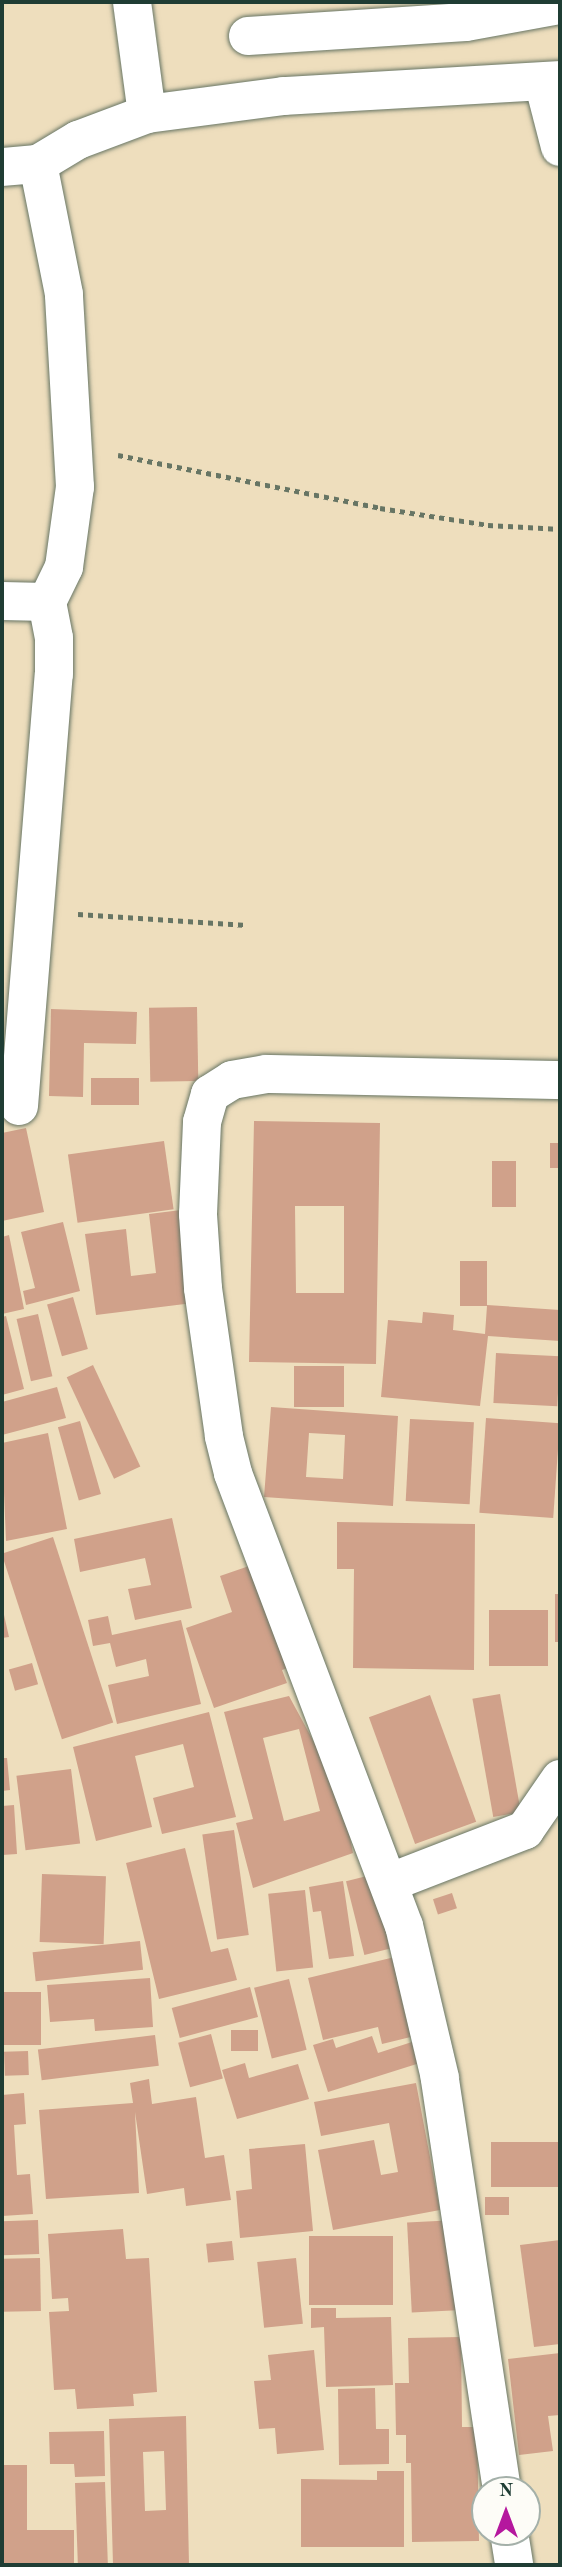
<!DOCTYPE html>
<style>
body{margin:0}
#map{position:relative;width:562px;height:2567px;overflow:hidden;background:#eedebd;font-family:"Old Standard TT",serif}
div>[style]{position:absolute}
.building>*{inset:0;background:#d0a18a;transform-origin:0 0}
.path>*{height:4.5px;margin-top:-2.25px;transform-origin:0;background:repeating-linear-gradient(90deg,#677564 0 5px,transparent 0 10px)}
.roads{filter:drop-shadow(0 0 2px #677564) drop-shadow(0 0 2px #677564)}
.street>*{height:38px;margin:-19px;padding:0 19px;transform-origin:19px;border-radius:19px;background:#fff}
span{translate:-50% -50%;white-space:nowrap;text-align:center;line-height:1.15;-webkit-text-stroke:5px #fdfcf7;paint-order:stroke}
.frame{position:absolute;inset:0;border:4px solid #1f3d34;pointer-events:none}
.north{position:absolute;left:471px;top:2476px;width:70px;height:70px;box-sizing:border-box;background:#fdfcf7;border:2px solid #a4b0a9;border-radius:50%;rotate:0deg;font-size:19px;font-weight:700;line-height:28px;text-align:center;color:#1f3d34}
.north::after{content:'';display:block;margin:auto;width:24px;height:32px;background:#b5179e;clip-path:polygon(50% 0,100% 100%,50% 72%,0 100%)}
</style>
<div id="map">
<div class="building">
<i style="left:197px;top:1007px;width:74px;height:48px;rotate:89deg"></i>
<i style="clip-path:polygon(51px 1009px,137px 1012px,136px 1044px,84px 1043px,83px 1097px,49px 1096px)"></i>
<i style="left:91px;top:1078px;width:48px;height:27px"></i>
<i style="clip-path:polygon(evenodd,254px 1121px,380px 1123px,376px 1364px,249px 1362px,254px 1121px,295px 1206px,344px 1206px,344px 1293px,296px 1293px,295px 1206px)"></i>
<i style="clip-path:polygon(26px 1128px,44px 1212px,2px 1221px,2px 1133px)"></i>
<i style="left:164px;top:1141px;width:69px;height:97px;rotate:82deg"></i>
<i style="left:550px;top:1143px;width:10px;height:25px"></i>
<i style="left:492px;top:1161px;width:24px;height:46px"></i>
<i style="clip-path:polygon(181px 1210px,193px 1303px,96px 1315px,85px 1234px,126px 1229px,131px 1276px,156px 1273px,149px 1214px)"></i>
<i style="clip-path:polygon(63px 1222px,80px 1291px,26px 1305px,23px 1291px,35px 1288px,21px 1232px)"></i>
<i style="clip-path:polygon(9px 1235px,24px 1309px,2px 1314px,2px 1237px)"></i>
<i style="clip-path:polygon(460px 1261px,487px 1261px,487px 1305px,560px 1310px,560px 1341px,488px 1336px,480px 1406px,381px 1397px,388px 1320px,422px 1323px,423px 1312px,454px 1315px,453px 1330px,485px 1334px,487px 1306px,460px 1306px)"></i>
<i style="left:73px;top:1297px;width:54px;height:27px;rotate:74deg"></i>
<i style="left:38px;top:1314px;width:64px;height:22px;rotate:77deg"></i>
<i style="clip-path:polygon(6px 1316px,24px 1389px,2px 1395px,2px 1317px)"></i>
<i style="left:496px;top:1353px;width:64px;height:50px;rotate:3deg"></i>
<i style="left:93px;top:1365px;width:112px;height:29px;rotate:65deg"></i>
<i style="left:294px;top:1366px;width:50px;height:41px"></i>
<i style="clip-path:polygon(57px 1387px,66px 1418px,2px 1435px,2px 1402px)"></i>
<i style="clip-path:polygon(evenodd,271px 1407px,398px 1416px,393px 1506px,264px 1497px,271px 1407px,309px 1433px,345px 1435px,343px 1479px,306px 1477px,309px 1433px)"></i>
<i style="left:486px;top:1418px;width:74px;height:95px;rotate:4deg"></i>
<i style="left:410px;top:1419px;width:64px;height:82px;rotate:3deg"></i>
<i style="left:80px;top:1421px;width:76px;height:23px;rotate:74deg"></i>
<i style="clip-path:polygon(48px 1433px,67px 1529px,6px 1541px,2px 1443px)"></i>
<i style="clip-path:polygon(172px 1518px,192px 1608px,135px 1620px,128px 1589px,151px 1585px,145px 1558px,80px 1572px,74px 1539px)"></i>
<i style="clip-path:polygon(337px 1522px,475px 1524px,474px 1670px,353px 1668px,354px 1569px,337px 1569px)"></i>
<i style="left:53px;top:1537px;width:195px;height:54px;rotate:72deg"></i>
<i style="clip-path:polygon(252px 1565px,288px 1668px,282px 1670px,287px 1683px,214px 1708px,186px 1628px,232px 1612px,220px 1576px)"></i>
<i style="left:555px;top:1594px;width:5px;height:48px"></i>
<i style="clip-path:polygon(2px 1606px,9px 1637px,2px 1638px)"></i>
<i style="left:489px;top:1610px;width:59px;height:56px"></i>
<i style="clip-path:polygon(108px 1616px,112px 1635px,181px 1620px,201px 1704px,117px 1724px,108px 1685px,149px 1676px,146px 1659px,116px 1667px,110px 1643px,93px 1646px,88px 1620px)"></i>
<i style="left:32px;top:1663px;width:22px;height:24px;rotate:74deg"></i>
<i style="left:500px;top:1694px;width:120px;height:28px;rotate:80deg"></i>
<i style="left:430px;top:1695px;width:135px;height:65px;rotate:70deg"></i>
<i style="clip-path:polygon(evenodd,289px 1696px,315px 1744px,331px 1742px,353px 1853px,253px 1888px,236px 1823px,253px 1819px,224px 1712px,289px 1696px,299px 1729px,320px 1811px,284px 1821px,263px 1738px,299px 1729px)"></i>
<i style="clip-path:polygon(209px 1712px,236px 1817px,162px 1834px,153px 1798px,194px 1787px,183px 1744px,135px 1756px,152px 1827px,96px 1841px,73px 1747px)"></i>
<i style="clip-path:polygon(2px 1758px,7px 1758px,10px 1790px,2px 1791px)"></i>
<i style="left:71px;top:1769px;width:75px;height:55px;rotate:83deg"></i>
<i style="clip-path:polygon(14px 1805px,17px 1854px,2px 1855px,2px 1806px)"></i>
<i style="left:234px;top:1830px;width:106px;height:32px;rotate:82deg"></i>
<i style="clip-path:polygon(185px 1848px,211px 1952px,228px 1948px,237px 1980px,159px 1999px,126px 1863px)"></i>
<i style="left:379px;top:1873px;width:76px;height:34px;rotate:76deg"></i>
<i style="left:42px;top:1874px;width:64px;height:68px;rotate:2deg"></i>
<i style="clip-path:polygon(343px 1881px,354px 1956px,329px 1959px,321px 1911px,313px 1912px,309px 1887px)"></i>
<i style="left:305px;top:1890px;width:78px;height:37px;rotate:84deg"></i>
<i style="left:452px;top:1893px;width:16px;height:20px;rotate:72deg"></i>
<i style="left:140px;top:1941px;width:29px;height:108px;rotate:84deg"></i>
<i style="clip-path:polygon(403px 1955px,423px 2034px,382px 2044px,378px 2027px,323px 2040px,308px 1978px)"></i>
<i style="clip-path:polygon(150px 1978px,153px 2027px,95px 2031px,94px 2019px,50px 2022px,47px 1985px)"></i>
<i style="left:289px;top:1979px;width:73px;height:36px;rotate:76deg"></i>
<i style="left:250px;top:1987px;width:31px;height:81px;rotate:75deg"></i>
<i style="left:2px;top:1992px;width:39px;height:53px"></i>
<i style="left:231px;top:2030px;width:27px;height:21px"></i>
<i style="left:211px;top:2034px;width:46px;height:34px;rotate:75deg"></i>
<i style="left:155px;top:2035px;width:31px;height:118px;rotate:83deg"></i>
<i style="clip-path:polygon(372px 2036px,378px 2053px,415px 2041px,423px 2062px,328px 2092px,313px 2045px,333px 2039px,336px 2048px)"></i>
<i style="left:28px;top:2051px;width:24px;height:24px;rotate:88deg"></i>
<i style="clip-path:polygon(245px 2063px,249px 2078px,298px 2064px,309px 2099px,237px 2119px,222px 2070px)"></i>
<i style="clip-path:polygon(149px 2079px,152px 2104px,196px 2097px,205px 2158px,224px 2155px,231px 2200px,186px 2206px,184px 2188px,147px 2194px,135px 2112px,139px 2193px,46px 2199px,39px 2110px,133px 2103px,130px 2083px)"></i>
<i style="clip-path:polygon(416px 2083px,440px 2210px,333px 2230px,318px 2150px,374px 2140px,381px 2175px,398px 2172px,389px 2123px,321px 2136px,314px 2102px)"></i>
<i style="clip-path:polygon(24px 2093px,26px 2124px,14px 2125px,17px 2175px,30px 2174px,33px 2214px,2px 2216px,2px 2095px)"></i>
<i style="left:491px;top:2142px;width:69px;height:45px"></i>
<i style="clip-path:polygon(305px 2144px,313px 2231px,240px 2238px,236px 2191px,252px 2189px,249px 2149px)"></i>
<i style="left:485px;top:2197px;width:24px;height:18px"></i>
<i style="left:38px;top:2220px;width:34px;height:36px;rotate:88deg"></i>
<i style="left:457px;top:2220px;width:90px;height:50px;rotate:87deg"></i>
<i style="clip-path:polygon(123px 2229px,126px 2259px,149px 2258px,157px 2392px,133px 2394px,134px 2406px,77px 2409px,75px 2389px,54px 2390px,49px 2312px,69px 2311px,68px 2298px,52px 2299px,48px 2234px)"></i>
<i style="left:309px;top:2236px;width:84px;height:69px"></i>
<i style="clip-path:polygon(560px 2240px,560px 2344px,534px 2347px,520px 2245px)"></i>
<i style="left:232px;top:2241px;width:19px;height:26px;rotate:84deg"></i>
<i style="left:40px;top:2258px;width:53px;height:38px;rotate:89deg"></i>
<i style="left:296px;top:2258px;width:66px;height:39px;rotate:84deg"></i>
<i style="clip-path:polygon(311px 2308px,336px 2308px,336px 2318px,391px 2317px,393px 2385px,326px 2387px,324px 2327px,311px 2328px)"></i>
<i style="clip-path:polygon(461px 2337px,462px 2427px,477px 2427px,479px 2541px,412px 2542px,411px 2463px,406px 2463px,406px 2435px,396px 2435px,395px 2383px,409px 2383px,408px 2338px)"></i>
<i style="clip-path:polygon(314px 2350px,324px 2450px,277px 2454px,275px 2428px,259px 2429px,254px 2381px,271px 2380px,268px 2355px)"></i>
<i style="clip-path:polygon(560px 2353px,560px 2415px,548px 2416px,553px 2451px,519px 2455px,508px 2359px)"></i>
<i style="clip-path:polygon(375px 2388px,376px 2429px,389px 2429px,389px 2464px,339px 2465px,338px 2389px)"></i>
<i style="clip-path:polygon(evenodd,186px 2416px,189px 2565px,113px 2565px,109px 2419px,186px 2416px,164px 2451px,166px 2510px,145px 2511px,143px 2452px,164px 2451px)"></i>
<i style="clip-path:polygon(104px 2431px,105px 2476px,75px 2477px,74px 2464px,50px 2464px,49px 2432px)"></i>
<i style="clip-path:polygon(2px 2465px,27px 2465px,27px 2530px,74px 2530px,74px 2565px,2px 2565px)"></i>
<i style="clip-path:polygon(377px 2471px,404px 2471px,404px 2547px,301px 2547px,301px 2479px,377px 2480px)"></i>
<i style="left:105px;top:2482px;width:83px;height:30px;rotate:88deg"></i>
</div>
<div class="path">
<i style="left:118px;top:455px;width:267px;rotate:11.4deg"></i>
<i style="left:380px;top:508px;width:109px;rotate:8.9deg"></i>
<i style="left:488px;top:525px;width:72px;rotate:3.2deg"></i>
<i style="left:78px;top:914px;width:169px;rotate:3.7deg"></i>
</div>
<div class="roads">
<div class="street">
<i style="left:132px;top:2px;width:113px;rotate:82.4deg"></i>
<i style="left:248px;top:36px;width:218px;rotate:-3.7deg"></i>
<i style="left:466px;top:22px;width:96px;rotate:-10.3deg"></i>
<i style="left:544px;top:85px;width:64px;rotate:75.5deg"></i>
<i style="left:2px;top:167px;width:36px;rotate:-5deg"></i>
<i style="left:2px;top:601px;width:45px;rotate:1.3deg"></i>
<i style="left:47px;top:602px;width:39px;rotate:-64deg"></i>
<i style="left:64px;top:567px;width:81px;rotate:-82.2deg"></i>
<i style="left:75px;top:487px;width:193px;rotate:-93.3deg"></i>
<i style="left:64px;top:294px;width:133px;rotate:-101.3deg"></i>
<i style="left:38px;top:164px;width:47px;rotate:-31deg"></i>
<i style="left:78px;top:140px;width:74px;rotate:-20.6deg"></i>
<i style="left:147px;top:114px;width:138px;rotate:-7.5deg"></i>
<i style="left:284px;top:96px;width:276px;rotate:-3.3deg"></i>
<i style="left:19px;top:1106px;width:433px;rotate:-85.4deg"></i>
<i style="left:54px;top:674px;width:36px;rotate:-90deg"></i>
<i style="left:54px;top:638px;width:37px;rotate:-101deg"></i>
<i style="left:391px;top:1882px;width:144px;rotate:-21.2deg"></i>
<i style="left:525px;top:1830px;width:62px;rotate:-55.5deg"></i>
<i style="left:502px;top:2490px;width:417px;rotate:-98.6deg"></i>
<i style="left:440px;top:2078px;width:156px;rotate:-103.3deg"></i>
<i style="left:404px;top:1926px;width:484px;rotate:-110.7deg"></i>
<i style="left:233px;top:1473px;width:38px;rotate:-104deg"></i>
<i style="left:224px;top:1436px;width:149px;rotate:-98.1deg"></i>
<i style="left:203px;top:1288px;width:74px;rotate:-93.9deg"></i>
<i style="left:198px;top:1214px;width:92px;rotate:-87.5deg"></i>
<i style="left:202px;top:1122px;width:29px;rotate:-74deg"></i>
<i style="left:210px;top:1094px;width:26px;rotate:-32deg"></i>
<i style="left:232px;top:1080px;width:35px;rotate:-10deg"></i>
<i style="left:266px;top:1074px;width:294px;rotate:1.2deg"></i>
<i style="left:509px;top:2532px;width:33px;rotate:81deg"></i>
</div>
</div>
<div class="frame"></div>
<div class="north">N</div>
</div>
